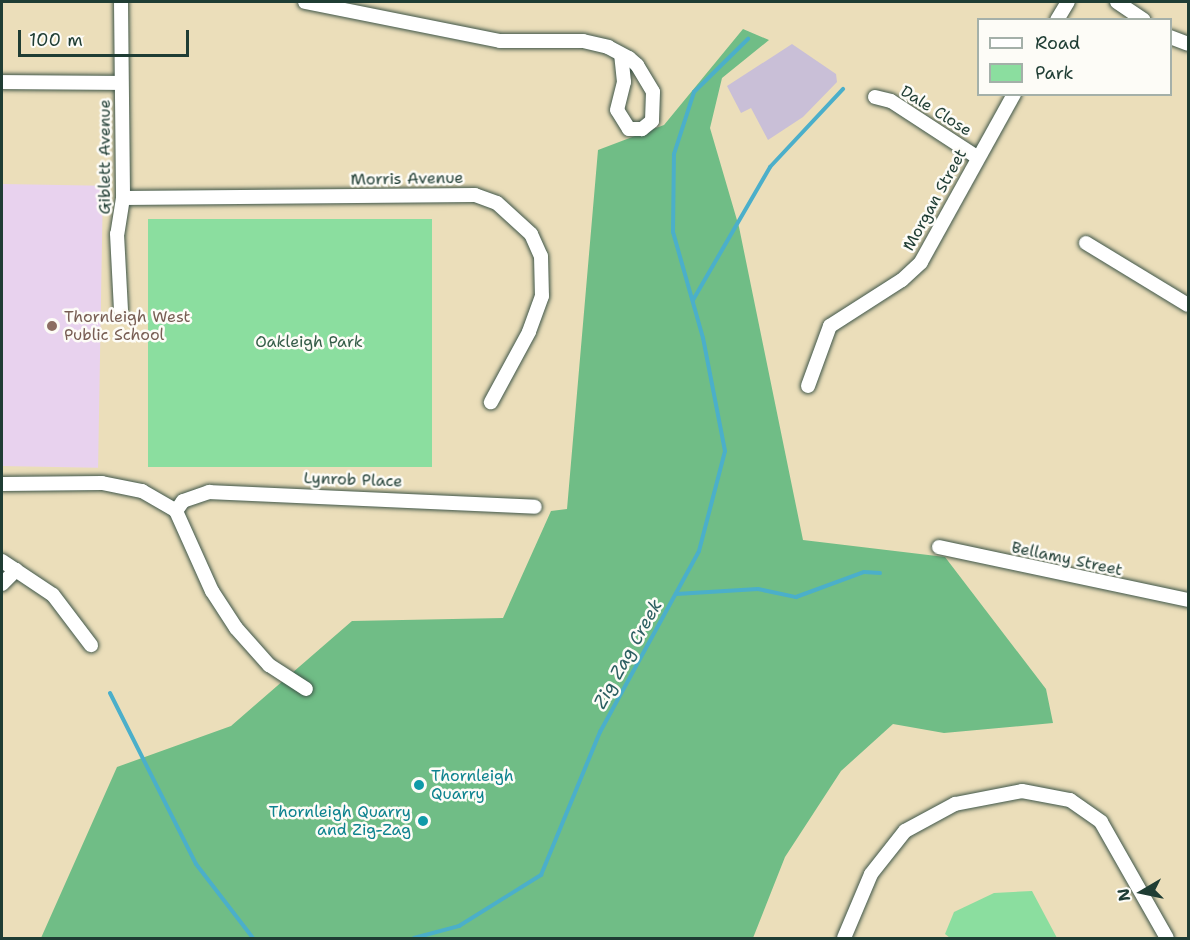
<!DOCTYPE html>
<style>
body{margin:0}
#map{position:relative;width:1190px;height:940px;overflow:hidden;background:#ebdeba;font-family:"Shantell Sans",sans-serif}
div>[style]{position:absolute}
.built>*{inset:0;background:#e8d2ee;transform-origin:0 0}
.industrial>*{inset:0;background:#c9bfd7}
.green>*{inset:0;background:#8bde9f;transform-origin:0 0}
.forest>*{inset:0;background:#70bd86}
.stream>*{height:4px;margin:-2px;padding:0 2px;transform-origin:2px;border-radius:2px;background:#4bafca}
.roads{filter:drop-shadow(0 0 2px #3e5548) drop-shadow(0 0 2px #3e5548)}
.minor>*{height:14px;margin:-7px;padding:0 7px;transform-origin:7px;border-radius:7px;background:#fff}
.dots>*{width:16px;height:16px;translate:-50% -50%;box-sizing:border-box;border:3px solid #fdfcf7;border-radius:50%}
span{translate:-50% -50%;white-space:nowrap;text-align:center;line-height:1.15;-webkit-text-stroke:5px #fdfcf7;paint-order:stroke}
.street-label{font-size:16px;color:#1f3d34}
.education-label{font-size:16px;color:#785e54}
.left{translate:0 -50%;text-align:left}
.park-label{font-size:16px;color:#355d49}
.culture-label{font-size:16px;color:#0d838f}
.right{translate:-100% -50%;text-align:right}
.water-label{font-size:18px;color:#2c5f61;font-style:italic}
.frame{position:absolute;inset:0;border:3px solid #1f3d34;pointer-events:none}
.legend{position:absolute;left:977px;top:18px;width:195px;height:78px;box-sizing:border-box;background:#fdfcf7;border:2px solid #a4b0a9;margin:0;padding:8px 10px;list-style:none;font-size:18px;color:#1f3d34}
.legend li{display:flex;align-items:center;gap:12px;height:30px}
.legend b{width:30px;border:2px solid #a4b0a9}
.north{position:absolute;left:1112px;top:862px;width:60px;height:60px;-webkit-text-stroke:4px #fdfcf7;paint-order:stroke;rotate:261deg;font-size:16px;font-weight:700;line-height:24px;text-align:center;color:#1f3d34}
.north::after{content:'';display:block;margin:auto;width:21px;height:27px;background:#1f3d34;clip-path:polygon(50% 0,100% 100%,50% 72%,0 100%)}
.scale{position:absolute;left:18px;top:30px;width:171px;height:27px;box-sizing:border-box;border:3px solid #1f3d34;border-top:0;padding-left:8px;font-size:18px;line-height:21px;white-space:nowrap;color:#1f3d34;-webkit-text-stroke:4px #fdfcf7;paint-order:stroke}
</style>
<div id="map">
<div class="built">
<i style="left:2px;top:184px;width:101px;height:282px;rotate:1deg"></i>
</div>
<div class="industrial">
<i style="clip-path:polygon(792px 44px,836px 74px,837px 82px,803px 117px,768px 140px,751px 108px,741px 113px,727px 86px)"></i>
</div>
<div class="green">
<i style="left:432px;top:219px;width:248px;height:284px;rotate:90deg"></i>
<i style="clip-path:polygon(1032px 891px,1057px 938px,950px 938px,945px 934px,954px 912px,994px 893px)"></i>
</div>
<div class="forest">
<i style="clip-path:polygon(743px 29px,769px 40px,722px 78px,710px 128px,739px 227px,803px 540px,945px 557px,1046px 689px,1053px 723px,944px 733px,893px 724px,841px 771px,785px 857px,753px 938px,41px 938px,117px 767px,231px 726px,352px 621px,503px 618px,551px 511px,567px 509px,598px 150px,664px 125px)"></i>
</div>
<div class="stream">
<i style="left:693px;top:300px;width:154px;rotate:-59.9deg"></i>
<i style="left:770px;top:167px;width:107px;rotate:-46.9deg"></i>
<i style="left:676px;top:594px;width:82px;rotate:-3.5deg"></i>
<i style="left:758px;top:589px;width:39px;rotate:12deg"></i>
<i style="left:796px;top:597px;width:72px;rotate:-20.2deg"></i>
<i style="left:864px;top:572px;width:16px;rotate:4deg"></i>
<i style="left:110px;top:693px;width:191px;rotate:63.3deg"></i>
<i style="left:196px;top:864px;width:93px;rotate:52.4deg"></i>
<i style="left:414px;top:938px;width:47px;rotate:-14.9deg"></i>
<i style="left:459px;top:926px;width:97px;rotate:-31.9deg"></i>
<i style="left:541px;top:875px;width:155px;rotate:-67.6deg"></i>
<i style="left:600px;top:732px;width:206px;rotate:-61.3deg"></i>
<i style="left:699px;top:551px;width:103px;rotate:-75.4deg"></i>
<i style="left:725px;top:451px;width:115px;rotate:-101deg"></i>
<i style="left:703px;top:338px;width:110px;rotate:-105.8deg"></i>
<i style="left:673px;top:232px;width:78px;rotate:-89.3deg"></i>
<i style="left:674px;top:154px;width:65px;rotate:-72.1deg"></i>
<i style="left:694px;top:92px;width:76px;rotate:-44.5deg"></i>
</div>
<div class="roads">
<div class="minor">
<i style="left:121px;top:2px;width:196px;rotate:89.4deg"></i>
<i style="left:123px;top:198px;width:36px;rotate:99deg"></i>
<i style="left:117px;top:234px;width:77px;rotate:87deg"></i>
<i style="left:305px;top:2px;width:199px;rotate:11.3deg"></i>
<i style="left:500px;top:41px;width:83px"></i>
<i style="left:583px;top:41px;width:26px;rotate:13deg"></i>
<i style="left:608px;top:47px;width:24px;rotate:28deg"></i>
<i style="left:629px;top:58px;width:11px;rotate:41deg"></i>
<i style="left:637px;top:65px;width:31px;rotate:59deg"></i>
<i style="left:653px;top:92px;width:29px;rotate:92deg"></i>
<i style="left:652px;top:121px;width:13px;rotate:141deg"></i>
<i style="left:642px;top:129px;width:13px;rotate:180deg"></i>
<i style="left:629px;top:129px;width:22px;rotate:-122deg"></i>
<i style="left:617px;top:110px;width:29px;rotate:-76deg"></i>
<i style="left:624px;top:82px;width:27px;rotate:-96deg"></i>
<i style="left:1117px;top:2px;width:32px;rotate:34deg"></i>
<i style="left:1057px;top:20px;width:21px;rotate:-59deg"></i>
<i style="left:1170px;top:37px;width:19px;rotate:21deg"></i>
<i style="left:2px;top:82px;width:119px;rotate:0.5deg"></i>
<i style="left:875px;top:97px;width:16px;rotate:14deg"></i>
<i style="left:891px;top:101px;width:103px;rotate:33.1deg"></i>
<i style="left:123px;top:198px;width:352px;rotate:-0.5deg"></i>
<i style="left:475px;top:195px;width:23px;rotate:20deg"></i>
<i style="left:497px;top:203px;width:46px;rotate:42.4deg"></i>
<i style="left:531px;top:234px;width:24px;rotate:66deg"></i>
<i style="left:541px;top:256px;width:40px;rotate:88.6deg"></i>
<i style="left:542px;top:296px;width:38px;rotate:110deg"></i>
<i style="left:529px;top:332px;width:80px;rotate:118.5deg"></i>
<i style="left:1086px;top:243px;width:119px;rotate:31.3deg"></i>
<i style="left:808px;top:386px;width:64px;rotate:-69.9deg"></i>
<i style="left:830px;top:326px;width:85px;rotate:-32.6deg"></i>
<i style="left:902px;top:280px;width:26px;rotate:-43deg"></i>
<i style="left:921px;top:262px;width:192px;rotate:-61deg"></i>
<i style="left:2px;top:484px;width:100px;rotate:-0.6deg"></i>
<i style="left:102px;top:483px;width:41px;rotate:11.3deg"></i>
<i style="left:142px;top:491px;width:39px;rotate:30deg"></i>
<i style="left:176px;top:511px;width:88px;rotate:65.8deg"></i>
<i style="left:212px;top:591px;width:44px;rotate:57deg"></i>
<i style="left:236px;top:628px;width:50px;rotate:48.3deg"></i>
<i style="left:269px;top:665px;width:44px;rotate:33deg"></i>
<i style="left:176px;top:511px;width:12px;rotate:-55deg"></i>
<i style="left:183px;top:501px;width:28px;rotate:-19deg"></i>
<i style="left:209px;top:492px;width:326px;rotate:2.6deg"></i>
<i style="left:939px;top:547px;width:255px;rotate:12deg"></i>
<i style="left:2px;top:561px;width:61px;rotate:33.7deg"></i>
<i style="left:53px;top:595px;width:63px;rotate:52.8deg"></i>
<i style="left:2px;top:584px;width:20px;rotate:-45deg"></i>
<i style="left:844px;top:938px;width:69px;rotate:-67.1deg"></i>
<i style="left:871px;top:874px;width:55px;rotate:-51.7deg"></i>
<i style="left:905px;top:831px;width:57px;rotate:-28.4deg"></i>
<i style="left:955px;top:804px;width:68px;rotate:-11deg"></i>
<i style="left:1022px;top:791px;width:49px;rotate:10.6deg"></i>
<i style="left:1070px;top:800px;width:38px;rotate:35deg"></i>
<i style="left:1101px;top:822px;width:133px;rotate:60.4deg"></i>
</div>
</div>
<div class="dots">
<i style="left:52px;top:326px;background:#8d6e63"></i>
<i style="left:419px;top:785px;background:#0f9aa8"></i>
<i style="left:423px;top:821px;background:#0f9aa8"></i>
</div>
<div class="street-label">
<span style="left:936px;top:111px;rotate:32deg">Dale Close</span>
<span style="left:105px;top:157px;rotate:-90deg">Giblett Avenue</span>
<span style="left:407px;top:179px;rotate:-1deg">Morris Avenue</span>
<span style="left:935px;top:200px;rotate:-61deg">Morgan Street</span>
<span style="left:353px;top:480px;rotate:2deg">Lynrob Place</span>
<span style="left:1067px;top:559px;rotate:12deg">Bellamy Street</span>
</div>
<div class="education-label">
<span class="left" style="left:64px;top:326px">Thornleigh West<br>Public School</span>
</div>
<div class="park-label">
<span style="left:309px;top:342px">Oakleigh Park</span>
</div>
<div class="culture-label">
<span class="left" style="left:431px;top:785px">Thornleigh<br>Quarry</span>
<span class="right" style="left:411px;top:821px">Thornleigh Quarry<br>and Zig-Zag</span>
</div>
<div class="water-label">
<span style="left:628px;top:654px;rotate:-61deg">Zig Zag Creek</span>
</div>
<div class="frame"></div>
<ul class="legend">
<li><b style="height:8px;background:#fff"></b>Road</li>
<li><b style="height:16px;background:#8bde9f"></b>Park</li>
</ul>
<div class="north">N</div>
<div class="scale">100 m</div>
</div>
